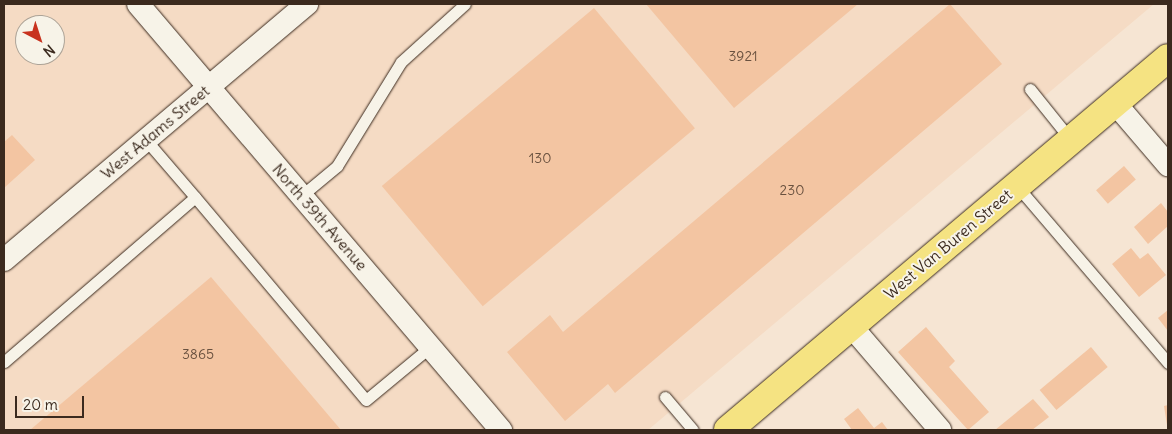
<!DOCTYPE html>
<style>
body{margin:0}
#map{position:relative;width:1172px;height:434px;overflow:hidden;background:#f6e5d3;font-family:Delius,sans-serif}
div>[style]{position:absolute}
.built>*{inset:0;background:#f5dbc4}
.building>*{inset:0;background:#f3c5a2;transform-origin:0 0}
.roads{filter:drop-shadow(0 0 1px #3b2a1e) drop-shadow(0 0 1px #3b2a1e)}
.service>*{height:11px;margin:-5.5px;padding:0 5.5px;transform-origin:5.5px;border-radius:5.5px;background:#f7f3e8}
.minor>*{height:22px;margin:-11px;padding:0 11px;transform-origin:11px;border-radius:11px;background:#f7f3e8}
.primary>*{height:28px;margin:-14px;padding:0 14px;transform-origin:14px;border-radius:14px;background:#f5e382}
span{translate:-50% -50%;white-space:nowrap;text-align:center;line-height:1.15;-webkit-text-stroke:4px #f7f3e8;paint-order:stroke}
.number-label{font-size:14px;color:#69513f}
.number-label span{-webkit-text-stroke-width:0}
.street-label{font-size:16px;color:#3b2a1e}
.frame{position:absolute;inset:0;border:5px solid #3b2a1e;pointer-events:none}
.north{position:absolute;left:15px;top:15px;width:50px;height:50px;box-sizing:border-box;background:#f7f3e8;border:1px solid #aca397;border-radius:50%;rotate:140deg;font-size:14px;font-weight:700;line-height:20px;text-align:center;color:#3b2a1e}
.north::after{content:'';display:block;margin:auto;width:18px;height:22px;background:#c8321e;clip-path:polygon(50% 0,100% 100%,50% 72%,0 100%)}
.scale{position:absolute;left:15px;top:396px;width:69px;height:22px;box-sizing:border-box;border:2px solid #3b2a1e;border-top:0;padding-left:6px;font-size:15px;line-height:18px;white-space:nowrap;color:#3b2a1e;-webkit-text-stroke:4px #f7f3e8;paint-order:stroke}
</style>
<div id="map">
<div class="built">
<i style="clip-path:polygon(evenodd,4px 4px,1154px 4px,648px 430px,4px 430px,4px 4px,25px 25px,55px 25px,55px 55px,25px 55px,25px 25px)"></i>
</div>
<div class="building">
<i style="clip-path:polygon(646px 4px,858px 4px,734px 108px)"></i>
<i style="clip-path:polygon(950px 4px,1002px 64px,615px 393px,608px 384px,565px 421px,507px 352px,550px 315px,563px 332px)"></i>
<i style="left:594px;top:8px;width:157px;height:277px;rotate:50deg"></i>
<i style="clip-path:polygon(12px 135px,35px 160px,4px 188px,4px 142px)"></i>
<i style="left:1124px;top:166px;width:18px;height:37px;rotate:49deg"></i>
<i style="clip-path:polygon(1161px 203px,1168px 212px,1168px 226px,1148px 244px,1134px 227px)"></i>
<i style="clip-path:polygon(1131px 248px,1140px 259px,1148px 253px,1166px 275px,1139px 297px,1112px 264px)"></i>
<i style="clip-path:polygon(211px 277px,341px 430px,30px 430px)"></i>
<i style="clip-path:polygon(1168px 310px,1168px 331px,1158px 318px)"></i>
<i style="clip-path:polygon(926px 327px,955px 361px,949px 367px,989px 412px,968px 430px,898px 352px)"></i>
<i style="left:1091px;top:347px;width:26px;height:67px;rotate:50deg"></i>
<i style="clip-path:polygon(1033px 399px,1049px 417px,1032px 430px,995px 430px)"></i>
<i style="clip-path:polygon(1168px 405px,1168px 425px,1167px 425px,1164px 406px)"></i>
<i style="clip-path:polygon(858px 408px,874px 428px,882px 422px,888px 430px,852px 430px,844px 419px)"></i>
</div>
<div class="roads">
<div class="service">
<i style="left:1030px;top:89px;width:65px;rotate:51.2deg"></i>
<i style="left:1017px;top:186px;width:233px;rotate:49.5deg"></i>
<i style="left:301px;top:196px;width:47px;rotate:-39.8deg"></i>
<i style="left:337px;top:166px;width:122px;rotate:-58.4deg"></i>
<i style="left:401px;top:62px;width:86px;rotate:-42.2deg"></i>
<i style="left:195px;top:197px;width:265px;rotate:49.9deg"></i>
<i style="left:366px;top:400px;width:83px;rotate:-39.6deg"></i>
<i style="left:4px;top:362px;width:252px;rotate:-40.8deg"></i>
<i style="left:195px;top:197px;width:75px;rotate:-130.7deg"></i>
<i style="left:665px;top:397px;width:43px;rotate:49.7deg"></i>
</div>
<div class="minor">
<i style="left:138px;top:4px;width:560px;rotate:49.57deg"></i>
<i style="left:1115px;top:103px;width:82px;rotate:49.5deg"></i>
<i style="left:4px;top:260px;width:397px;rotate:-40.2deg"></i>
<i style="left:851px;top:326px;width:137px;rotate:49.4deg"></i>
</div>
<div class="primary">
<i style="left:728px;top:430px;width:576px;rotate:-40.21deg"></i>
</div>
</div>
<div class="number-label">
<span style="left:743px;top:56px">3921</span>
<span style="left:540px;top:158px">130</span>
<span style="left:792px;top:190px">230</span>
<span style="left:198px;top:354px">3865</span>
</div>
<div class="street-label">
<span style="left:155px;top:132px;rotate:-40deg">West Adams Street</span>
<span style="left:320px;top:217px;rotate:49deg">North 39th Avenue</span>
<span style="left:948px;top:244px;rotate:-40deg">West Van Buren Street</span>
</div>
<div class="frame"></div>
<div class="north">N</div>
<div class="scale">20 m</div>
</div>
